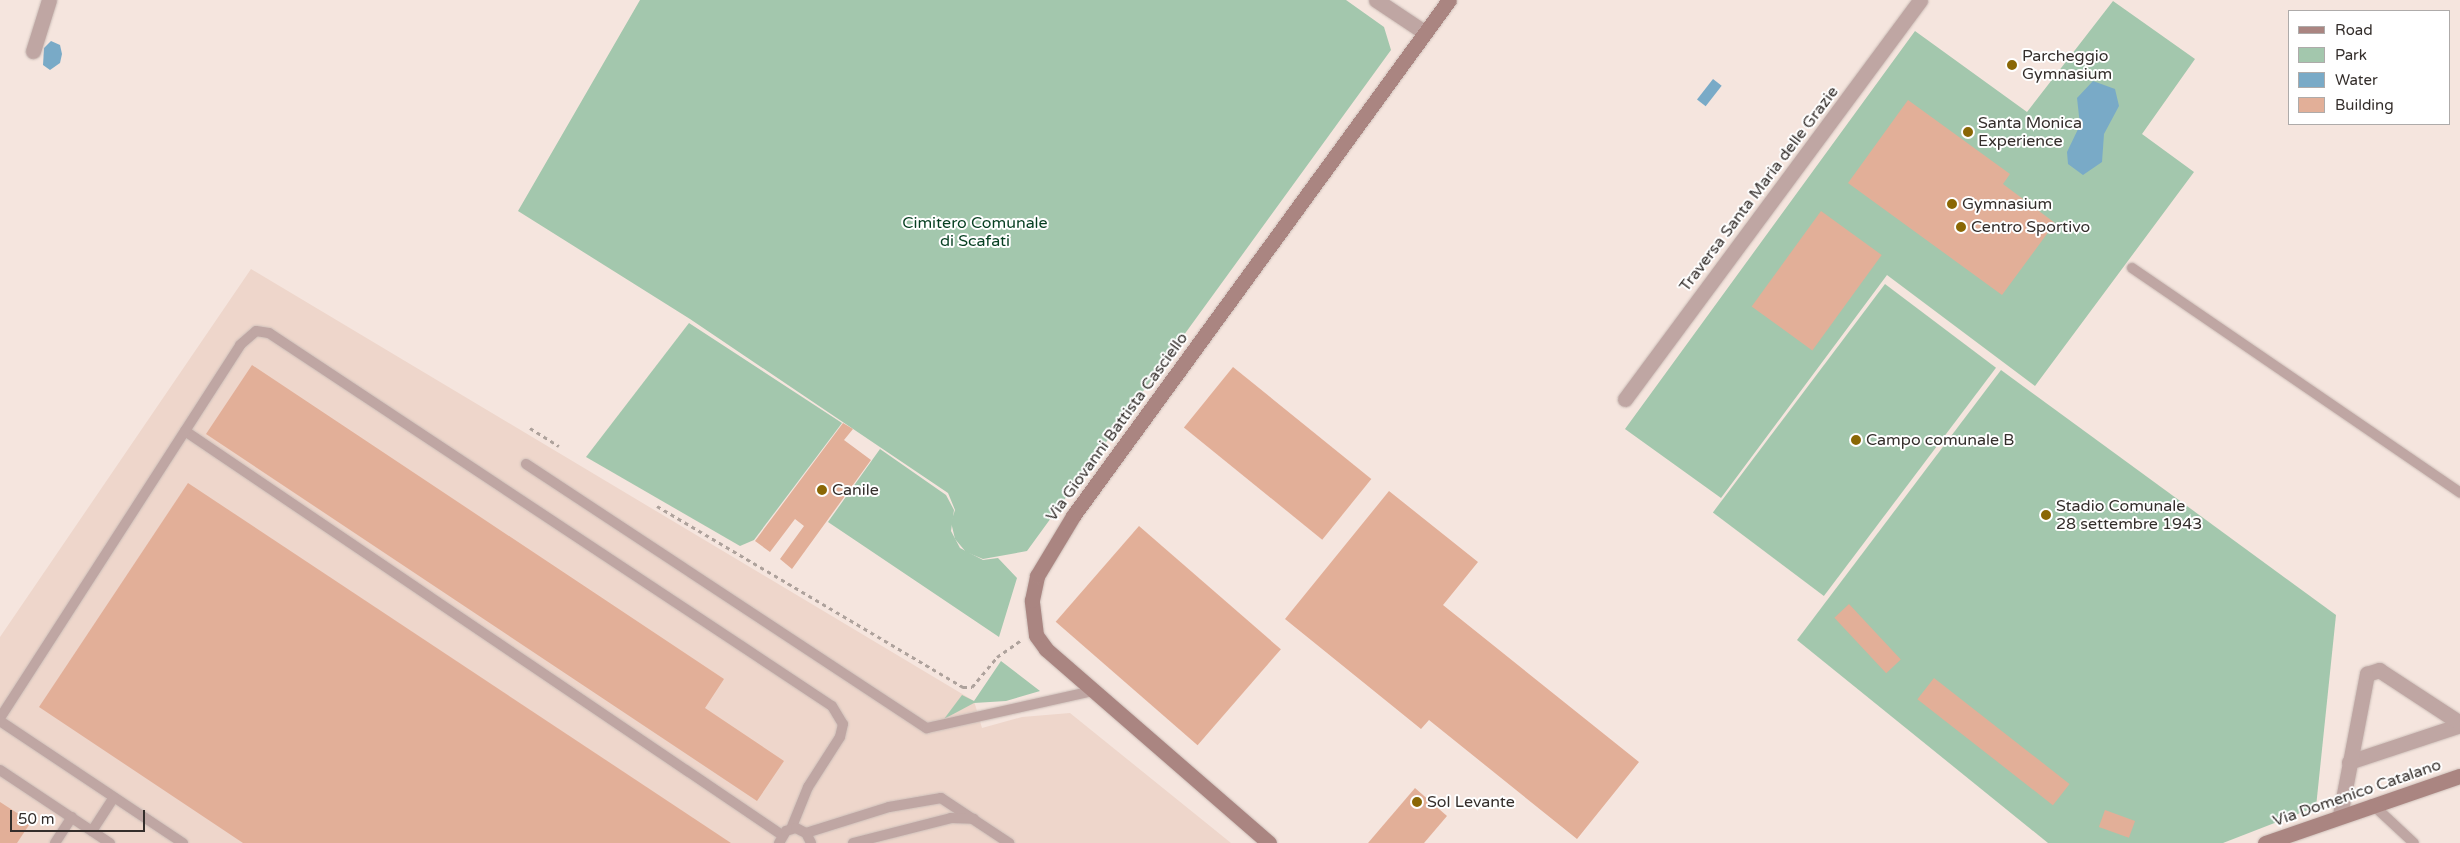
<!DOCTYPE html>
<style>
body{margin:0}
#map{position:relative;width:2460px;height:843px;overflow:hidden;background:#f5e5de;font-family:"Varela Round",sans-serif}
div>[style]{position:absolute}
.built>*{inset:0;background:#eed6cb}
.green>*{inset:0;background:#a3c7ad;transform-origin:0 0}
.water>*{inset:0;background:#79aac7;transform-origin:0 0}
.building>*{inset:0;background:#e2af98;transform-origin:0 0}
.path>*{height:3px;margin-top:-1.5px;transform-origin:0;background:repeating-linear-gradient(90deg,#aea29c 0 4px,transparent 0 8px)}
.roads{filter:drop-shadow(0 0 1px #cec0ba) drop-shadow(0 0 1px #cec0ba)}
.lane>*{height:10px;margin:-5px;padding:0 5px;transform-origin:5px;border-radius:5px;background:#bfa6a3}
.street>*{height:15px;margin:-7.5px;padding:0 7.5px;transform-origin:7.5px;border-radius:7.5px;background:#bfa6a3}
.secondary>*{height:15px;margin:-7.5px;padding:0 7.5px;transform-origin:7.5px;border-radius:7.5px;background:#aa8581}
.dots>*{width:14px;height:14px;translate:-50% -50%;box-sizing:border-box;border:2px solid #fff;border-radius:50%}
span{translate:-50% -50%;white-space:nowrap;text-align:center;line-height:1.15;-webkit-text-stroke:4px #fff;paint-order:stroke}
.poi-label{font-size:16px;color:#342e2b}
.left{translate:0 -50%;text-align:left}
.street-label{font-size:16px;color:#342e2b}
.park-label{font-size:16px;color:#063f21}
.legend{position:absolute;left:2288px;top:10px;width:162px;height:115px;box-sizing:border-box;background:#fff;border:1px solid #aeabaa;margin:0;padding:6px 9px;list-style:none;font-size:15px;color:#342e2b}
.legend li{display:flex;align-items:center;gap:10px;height:25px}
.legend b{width:25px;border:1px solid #aeabaa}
.scale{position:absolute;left:10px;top:810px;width:135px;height:22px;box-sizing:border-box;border:2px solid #342e2b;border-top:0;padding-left:6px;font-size:15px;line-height:18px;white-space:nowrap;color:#342e2b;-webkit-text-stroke:4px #fff;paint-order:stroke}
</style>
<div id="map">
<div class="built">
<i style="clip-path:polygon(251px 269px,974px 701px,982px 728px,1022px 717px,1070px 713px,1231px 843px,0 843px,0 637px)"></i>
</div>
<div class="green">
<i style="clip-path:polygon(640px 0,1346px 0,1384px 27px,1391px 50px,1027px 551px,983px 559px,966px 552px,955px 539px,951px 522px,955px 510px,948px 493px,690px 319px,518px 211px)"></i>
<i style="clip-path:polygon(2113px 1px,2195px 59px,2142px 134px,2194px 172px,2035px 386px,1887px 275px,1721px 498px,1625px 429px,1915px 31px,2027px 112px)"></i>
<i style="left:1885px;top:284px;width:139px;height:286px;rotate:37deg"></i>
<i style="clip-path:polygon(689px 323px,842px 423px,754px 540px,740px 546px,586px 457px)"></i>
<i style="clip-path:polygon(2001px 370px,2336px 615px,2316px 807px,2223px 843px,2048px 843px,1797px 640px)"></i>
<i style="clip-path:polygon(880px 449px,946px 495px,954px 510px,951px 531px,960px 548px,983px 560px,998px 558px,1017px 578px,999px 637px,828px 522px)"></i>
<i style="clip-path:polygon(1001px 661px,1040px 691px,1006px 701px,974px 703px,944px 719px,962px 695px,974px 701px)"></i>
</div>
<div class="water">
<i style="clip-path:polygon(51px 41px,60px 45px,62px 54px,60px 63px,50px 70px,43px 65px,44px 48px)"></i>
<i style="left:1713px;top:79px;width:11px;height:26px;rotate:38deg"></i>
<i style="clip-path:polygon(2093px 81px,2115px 89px,2119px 106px,2104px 134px,2102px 162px,2083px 175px,2068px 164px,2067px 152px,2080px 125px,2077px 98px)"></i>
</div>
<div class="building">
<i style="clip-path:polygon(1908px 100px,2010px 174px,2003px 184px,2055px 223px,2002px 295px,1848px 183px)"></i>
<i style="left:1821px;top:211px;width:75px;height:118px;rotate:36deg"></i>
<i style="clip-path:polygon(252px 365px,724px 679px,705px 708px,784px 761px,757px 801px,206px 434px)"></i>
<i style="left:1233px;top:367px;width:178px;height:78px;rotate:39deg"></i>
<i style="clip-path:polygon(843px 423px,853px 429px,844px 440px,871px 460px,792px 569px,780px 559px,804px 526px,795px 519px,770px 552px,755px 541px)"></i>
<i style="clip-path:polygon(188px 483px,731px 843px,243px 843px,39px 707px)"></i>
<i style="clip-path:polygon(1389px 491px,1478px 562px,1443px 605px,1639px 762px,1577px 839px,1429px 720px,1421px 729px,1285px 619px)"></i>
<i style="left:1139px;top:526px;width:188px;height:127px;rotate:41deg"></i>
<i style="left:1849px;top:604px;width:76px;height:20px;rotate:47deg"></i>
<i style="left:1934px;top:678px;width:172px;height:27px;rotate:38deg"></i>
<i style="clip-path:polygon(1415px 788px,1447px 816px,1424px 843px,1368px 843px)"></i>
<i style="clip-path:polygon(0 802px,31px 822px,17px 843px,0 843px)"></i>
<i style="left:2105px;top:810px;width:32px;height:18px;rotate:20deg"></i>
</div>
<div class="path">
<i style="left:530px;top:428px;width:34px;rotate:32deg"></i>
<i style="left:657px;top:506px;width:356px;rotate:30.6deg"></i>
<i style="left:963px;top:687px;width:9px"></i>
<i style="left:972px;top:687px;width:39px;rotate:-50deg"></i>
<i style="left:997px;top:657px;width:29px;rotate:-35deg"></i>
</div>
<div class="roads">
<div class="lane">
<i style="left:2132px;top:268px;width:398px;rotate:34.4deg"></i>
<i style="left:185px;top:431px;width:721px;rotate:34.09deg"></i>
<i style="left:526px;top:464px;width:480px;rotate:33.4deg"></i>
<i style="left:927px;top:728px;width:170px;rotate:-12.6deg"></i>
<i style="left:0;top:718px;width:444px;rotate:-57.2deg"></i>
<i style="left:240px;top:345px;width:21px;rotate:-41deg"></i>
<i style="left:256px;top:331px;width:13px;rotate:9deg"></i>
<i style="left:269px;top:333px;width:675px;rotate:33.53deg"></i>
<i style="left:832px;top:706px;width:21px;rotate:59deg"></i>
<i style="left:843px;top:724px;width:13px;rotate:103deg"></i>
<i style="left:840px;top:737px;width:59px;rotate:122.6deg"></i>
<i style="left:808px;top:787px;width:45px;rotate:112deg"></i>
<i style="left:0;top:721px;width:220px;rotate:33.7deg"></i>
<i style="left:0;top:770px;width:132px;rotate:33.6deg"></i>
<i style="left:2372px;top:804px;width:57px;rotate:42.9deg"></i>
<i style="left:92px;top:831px;width:40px;rotate:-57.1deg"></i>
<i style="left:806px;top:833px;width:87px;rotate:-17.4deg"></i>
<i style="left:889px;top:807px;width:53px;rotate:-9.8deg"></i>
<i style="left:941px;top:798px;width:82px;rotate:33.5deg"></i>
<i style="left:55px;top:843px;width:31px;rotate:-57deg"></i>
<i style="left:779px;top:843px;width:14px;rotate:-60deg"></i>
<i style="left:786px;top:831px;width:10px;rotate:-17deg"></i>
<i style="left:796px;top:828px;width:11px;rotate:27deg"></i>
<i style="left:806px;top:833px;width:11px;rotate:63deg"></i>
<i style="left:853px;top:843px;width:101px;rotate:-14.3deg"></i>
<i style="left:951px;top:818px;width:23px;rotate:2deg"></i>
</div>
<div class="street">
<i style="left:1376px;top:0;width:58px;rotate:33.7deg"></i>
<i style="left:33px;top:51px;width:53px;rotate:-72.6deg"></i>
<i style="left:1625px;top:399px;width:496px;rotate:-53.5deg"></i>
<i style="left:2349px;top:762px;width:117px;rotate:-18.4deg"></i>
<i style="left:2340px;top:815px;width:144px;rotate:-79.2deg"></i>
<i style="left:2367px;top:674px;width:13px;rotate:-18deg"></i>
<i style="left:2379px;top:670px;width:97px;rotate:33.2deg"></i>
</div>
<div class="secondary">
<i style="left:1269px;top:843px;width:296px;rotate:-139deg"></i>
<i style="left:1046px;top:649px;width:17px;rotate:-126deg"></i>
<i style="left:1036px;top:635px;width:35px;rotate:-97deg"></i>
<i style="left:1032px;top:600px;width:25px;rotate:-78deg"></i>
<i style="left:1037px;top:576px;width:70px;rotate:-59deg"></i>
<i style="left:1073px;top:516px;width:638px;rotate:-53.92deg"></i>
<i style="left:2265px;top:843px;width:206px;rotate:-19deg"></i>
</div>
</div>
<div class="dots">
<i style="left:2012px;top:65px;background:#8a6705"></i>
<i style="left:1968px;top:132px;background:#8a6705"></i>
<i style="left:1952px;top:204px;background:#8a6705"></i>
<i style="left:1961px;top:227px;background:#8a6705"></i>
<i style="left:1856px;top:440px;background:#8a6705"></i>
<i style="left:822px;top:490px;background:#8a6705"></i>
<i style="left:2046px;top:515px;background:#8a6705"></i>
<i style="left:1417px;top:802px;background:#8a6705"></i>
</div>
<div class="poi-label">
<span class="left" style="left:2022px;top:65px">Parcheggio<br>Gymnasium</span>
<span class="left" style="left:1978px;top:132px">Santa Monica<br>Experience</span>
<span class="left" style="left:1962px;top:204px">Gymnasium</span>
<span class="left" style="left:1971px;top:227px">Centro Sportivo</span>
<span class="left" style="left:1866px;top:440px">Campo comunale B</span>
<span class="left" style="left:832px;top:490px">Canile</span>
<span class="left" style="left:2056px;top:515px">Stadio Comunale<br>28 settembre 1943</span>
<span class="left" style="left:1427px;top:802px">Sol Levante</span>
</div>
<div class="street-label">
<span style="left:1759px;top:189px;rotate:-53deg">Traversa Santa Maria delle Grazie</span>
<span style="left:1117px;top:427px;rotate:-54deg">Via Giovanni Battista Casciello</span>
<span style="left:2357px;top:793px;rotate:-19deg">Via Domenico Catalano</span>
</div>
<div class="park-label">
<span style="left:975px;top:232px">Cimitero Comunale<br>di Scafati</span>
</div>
<ul class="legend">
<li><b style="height:6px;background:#aa8581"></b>Road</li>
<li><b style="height:14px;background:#a3c7ad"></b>Park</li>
<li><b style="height:14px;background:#79aac7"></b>Water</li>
<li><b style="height:14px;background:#e2af98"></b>Building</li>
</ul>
<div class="scale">50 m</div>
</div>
